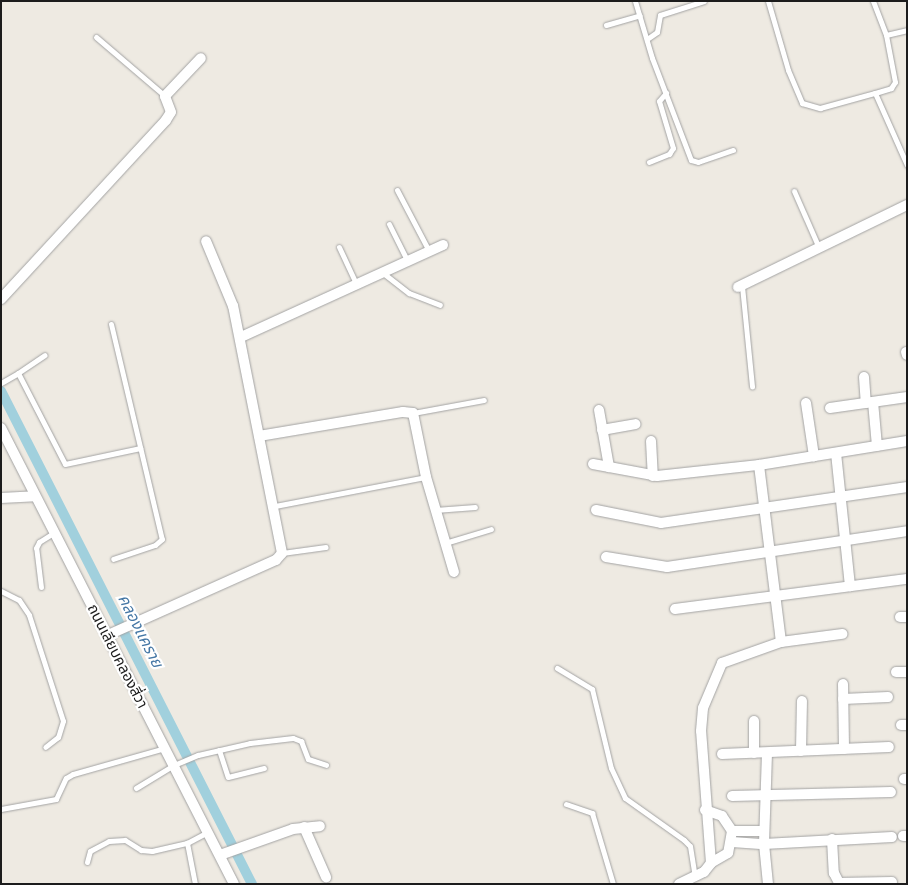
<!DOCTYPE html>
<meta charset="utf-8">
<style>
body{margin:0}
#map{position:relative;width:908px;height:885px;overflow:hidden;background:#eeeae2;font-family:Arial,"Noto Sans Thai",sans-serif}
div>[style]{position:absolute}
.canal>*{height:10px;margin:-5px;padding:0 5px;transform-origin:5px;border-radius:5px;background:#a1d0dd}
.roads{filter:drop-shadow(0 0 1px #a3a3a3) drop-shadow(0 0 1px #a3a3a3)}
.lane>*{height:5px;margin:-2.5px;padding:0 2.5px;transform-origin:2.5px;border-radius:2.5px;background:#fff}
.street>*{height:10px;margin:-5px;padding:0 5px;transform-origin:5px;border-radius:5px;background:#fff}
span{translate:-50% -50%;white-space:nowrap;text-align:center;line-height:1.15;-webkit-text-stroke:4.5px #fff;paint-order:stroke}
.street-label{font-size:15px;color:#1c1c1c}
.water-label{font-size:16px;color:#4577a5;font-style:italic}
.frame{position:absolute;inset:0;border:2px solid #1c1c1c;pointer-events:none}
</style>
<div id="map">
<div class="canal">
<i style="left:1px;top:391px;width:553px;rotate:63.02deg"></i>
</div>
<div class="roads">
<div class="lane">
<i style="left:635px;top:1px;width:59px;rotate:73.4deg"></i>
<i style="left:652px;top:58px;width:109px;rotate:69.1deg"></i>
<i style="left:691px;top:160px;width:7px;rotate:16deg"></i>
<i style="left:698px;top:162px;width:37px;rotate:-19deg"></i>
<i style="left:768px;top:1px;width:72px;rotate:73.8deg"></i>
<i style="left:788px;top:70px;width:36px;rotate:67deg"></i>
<i style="left:802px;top:103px;width:19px;rotate:16deg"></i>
<i style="left:820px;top:108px;width:57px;rotate:-15.3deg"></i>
<i style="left:875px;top:93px;width:79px;rotate:66deg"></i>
<i style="left:873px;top:1px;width:36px;rotate:69deg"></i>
<i style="left:606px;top:25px;width:35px;rotate:-16deg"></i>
<i style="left:96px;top:37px;width:91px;rotate:40.5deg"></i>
<i style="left:647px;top:39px;width:12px;rotate:-35deg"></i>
<i style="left:657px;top:32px;width:17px;rotate:-80deg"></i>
<i style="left:660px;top:15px;width:46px;rotate:-17.7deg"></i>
<i style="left:875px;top:93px;width:17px;rotate:-17deg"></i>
<i style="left:891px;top:88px;width:7px;rotate:-56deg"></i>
<i style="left:895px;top:82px;width:48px;rotate:-100.8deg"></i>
<i style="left:886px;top:35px;width:22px;rotate:-13deg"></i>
<i style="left:649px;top:162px;width:22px;rotate:-22deg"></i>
<i style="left:669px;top:154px;width:7px;rotate:-56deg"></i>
<i style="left:673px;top:148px;width:49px;rotate:-106.6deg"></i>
<i style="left:659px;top:101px;width:11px;rotate:-49deg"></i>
<i style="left:397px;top:190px;width:69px;rotate:62.3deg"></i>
<i style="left:794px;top:191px;width:62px;rotate:66.3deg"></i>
<i style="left:389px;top:224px;width:40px;rotate:63.4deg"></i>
<i style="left:339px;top:247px;width:40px;rotate:65deg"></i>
<i style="left:383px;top:273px;width:33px;rotate:38deg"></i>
<i style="left:409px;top:293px;width:33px;rotate:21deg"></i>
<i style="left:742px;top:286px;width:101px;rotate:84.3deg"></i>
<i style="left:111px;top:324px;width:221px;rotate:76.7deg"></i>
<i style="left:162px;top:539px;width:9px;rotate:139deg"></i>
<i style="left:155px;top:545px;width:44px;rotate:161.6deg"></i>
<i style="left:18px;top:373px;width:32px;rotate:-34deg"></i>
<i style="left:1px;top:383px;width:20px;rotate:-30deg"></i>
<i style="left:18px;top:373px;width:102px;rotate:62.7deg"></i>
<i style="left:65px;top:464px;width:77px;rotate:-12deg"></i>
<i style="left:413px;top:413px;width:72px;rotate:-10.4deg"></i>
<i style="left:275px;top:506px;width:154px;rotate:-10.9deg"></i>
<i style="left:435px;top:510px;width:40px;rotate:-4.3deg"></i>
<i style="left:445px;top:543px;width:48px;rotate:-16.9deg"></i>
<i style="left:282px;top:553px;width:44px;rotate:-7.8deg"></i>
<i style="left:41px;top:587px;width:39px;rotate:-97deg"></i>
<i style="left:36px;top:548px;width:7px;rotate:-63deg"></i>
<i style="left:39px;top:542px;width:19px;rotate:-32deg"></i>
<i style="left:1px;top:591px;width:20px;rotate:27deg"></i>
<i style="left:19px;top:600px;width:18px;rotate:56deg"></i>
<i style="left:29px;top:615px;width:111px;rotate:72.2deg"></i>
<i style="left:63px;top:721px;width:17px;rotate:107deg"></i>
<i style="left:58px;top:737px;width:16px;rotate:142deg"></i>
<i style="left:557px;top:668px;width:41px;rotate:31deg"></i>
<i style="left:592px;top:689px;width:81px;rotate:76.5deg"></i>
<i style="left:611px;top:768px;width:33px;rotate:65deg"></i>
<i style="left:625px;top:798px;width:72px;rotate:35.4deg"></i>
<i style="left:684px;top:840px;width:8px;rotate:45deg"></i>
<i style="left:690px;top:846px;width:31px;rotate:81deg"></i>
<i style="left:219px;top:750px;width:28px;rotate:72deg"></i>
<i style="left:228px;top:777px;width:37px;rotate:-14deg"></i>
<i style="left:136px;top:788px;width:44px;rotate:-31.2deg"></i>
<i style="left:174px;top:765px;width:26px;rotate:-23deg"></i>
<i style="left:198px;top:755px;width:53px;rotate:-13deg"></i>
<i style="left:250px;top:743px;width:43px;rotate:-6.6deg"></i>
<i style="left:293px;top:738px;width:9px;rotate:21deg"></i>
<i style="left:301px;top:741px;width:19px;rotate:69deg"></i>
<i style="left:308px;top:759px;width:19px;rotate:18deg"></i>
<i style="left:566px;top:804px;width:28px;rotate:19deg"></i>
<i style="left:592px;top:813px;width:74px;rotate:73.5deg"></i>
<i style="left:1px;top:809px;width:56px;rotate:-10.3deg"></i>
<i style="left:56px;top:799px;width:23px;rotate:-65deg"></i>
<i style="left:66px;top:778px;width:8px;rotate:-30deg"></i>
<i style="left:73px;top:774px;width:96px;rotate:-15.8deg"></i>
<i style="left:87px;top:862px;width:11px;rotate:-75deg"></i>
<i style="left:90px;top:851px;width:21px;rotate:-28deg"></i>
<i style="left:109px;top:841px;width:16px;rotate:-4deg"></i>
<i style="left:125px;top:840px;width:19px;rotate:32deg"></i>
<i style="left:141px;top:850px;width:11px;rotate:5deg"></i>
<i style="left:152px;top:851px;width:36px;rotate:-13deg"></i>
<i style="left:195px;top:884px;width:42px;rotate:-101deg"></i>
<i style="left:187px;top:843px;width:24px;rotate:-28deg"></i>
</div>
<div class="street">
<i style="left:738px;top:287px;width:188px;rotate:-25.9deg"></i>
<i style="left:1px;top:299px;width:243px;rotate:-47.3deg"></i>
<i style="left:166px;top:120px;width:9px;rotate:-58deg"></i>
<i style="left:171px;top:112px;width:17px;rotate:-111deg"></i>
<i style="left:165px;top:96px;width:52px;rotate:-46.5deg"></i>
<i style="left:241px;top:337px;width:222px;rotate:-24.5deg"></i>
<i style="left:906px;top:352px;width:3px;rotate:72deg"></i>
<i style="left:864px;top:377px;width:26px;rotate:86deg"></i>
<i style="left:873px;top:402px;width:44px;rotate:84.8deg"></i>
<i style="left:806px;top:403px;width:54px;rotate:81.4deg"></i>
<i style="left:830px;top:408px;width:78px;rotate:-8.1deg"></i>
<i style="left:599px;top:410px;width:58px;rotate:80deg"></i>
<i style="left:1px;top:428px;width:512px;rotate:62.93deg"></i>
<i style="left:602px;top:430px;width:34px;rotate:-10deg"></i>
<i style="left:259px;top:436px;width:146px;rotate:-9.5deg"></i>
<i style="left:403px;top:412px;width:10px;rotate:6deg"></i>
<i style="left:413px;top:413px;width:65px;rotate:78.5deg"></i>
<i style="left:426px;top:477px;width:99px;rotate:73.6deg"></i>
<i style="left:651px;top:441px;width:35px;rotate:87deg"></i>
<i style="left:836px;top:453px;width:134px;rotate:84deg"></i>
<i style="left:593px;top:464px;width:65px;rotate:10.6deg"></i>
<i style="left:657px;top:476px;width:103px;rotate:-6.2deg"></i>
<i style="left:759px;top:465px;width:150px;rotate:-9.2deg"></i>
<i style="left:1px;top:498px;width:34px;rotate:-3deg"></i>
<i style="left:596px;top:510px;width:66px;rotate:11.3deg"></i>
<i style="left:661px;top:523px;width:249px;rotate:-8.3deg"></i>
<i style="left:606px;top:557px;width:62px;rotate:9.3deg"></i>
<i style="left:667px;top:567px;width:243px;rotate:-8.5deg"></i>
<i style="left:675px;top:609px;width:234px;rotate:-7.4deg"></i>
<i style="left:900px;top:617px;width:7px"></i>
<i style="left:108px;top:635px;width:184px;rotate:-24.1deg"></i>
<i style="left:276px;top:560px;width:9px;rotate:-49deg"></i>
<i style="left:282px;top:553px;width:252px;rotate:-101.2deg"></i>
<i style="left:233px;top:306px;width:70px;rotate:-112.6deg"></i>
<i style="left:781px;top:642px;width:62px;rotate:-7.5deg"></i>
<i style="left:896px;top:672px;width:11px"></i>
<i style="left:843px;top:684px;width:65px;rotate:89.1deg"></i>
<i style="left:843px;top:699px;width:45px;rotate:-2.5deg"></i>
<i style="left:754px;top:721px;width:32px;rotate:90deg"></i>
<i style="left:901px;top:725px;width:6px"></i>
<i style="left:801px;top:751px;width:50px;rotate:-88.9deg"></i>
<i style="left:767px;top:753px;width:91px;rotate:91.9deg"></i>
<i style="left:764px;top:844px;width:40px;rotate:84.3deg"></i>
<i style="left:722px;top:754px;width:167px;rotate:-2.4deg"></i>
<i style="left:904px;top:779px;width:3px"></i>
<i style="left:732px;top:796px;width:159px;rotate:-1.4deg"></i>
<i style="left:705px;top:810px;width:18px;rotate:19deg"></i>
<i style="left:722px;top:816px;width:18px;rotate:56deg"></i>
<i style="left:732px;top:831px;width:22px;rotate:100deg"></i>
<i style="left:728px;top:853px;width:20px;rotate:150deg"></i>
<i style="left:304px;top:827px;width:55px;rotate:66.3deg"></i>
<i style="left:732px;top:831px;width:32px"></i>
<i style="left:903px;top:836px;width:4px"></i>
<i style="left:832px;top:839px;width:34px;rotate:87deg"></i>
<i style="left:834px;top:873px;width:11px;rotate:63deg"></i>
<i style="left:839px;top:883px;width:53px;rotate:-1.1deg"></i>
<i style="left:732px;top:842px;width:32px;rotate:4deg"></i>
<i style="left:764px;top:844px;width:128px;rotate:-3.1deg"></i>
<i style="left:220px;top:855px;width:77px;rotate:-19.6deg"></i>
<i style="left:293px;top:829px;width:27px;rotate:-6deg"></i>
<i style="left:679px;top:884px;width:28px;rotate:-26deg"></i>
<i style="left:704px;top:872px;width:11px;rotate:-52deg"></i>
<i style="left:711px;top:863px;width:132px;rotate:-94.3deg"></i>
<i style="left:701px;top:731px;width:23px;rotate:-85deg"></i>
<i style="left:703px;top:708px;width:49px;rotate:-67.1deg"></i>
<i style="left:722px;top:663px;width:63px;rotate:-19.6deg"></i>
<i style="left:781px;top:642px;width:178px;rotate:-97.1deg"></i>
</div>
</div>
<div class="street-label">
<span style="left:118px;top:656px;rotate:63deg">ถนนเลียบคลองสี่วา</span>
</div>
<div class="water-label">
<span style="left:140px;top:631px;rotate:63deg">คลองเเคราย</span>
</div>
<div class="frame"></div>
</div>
